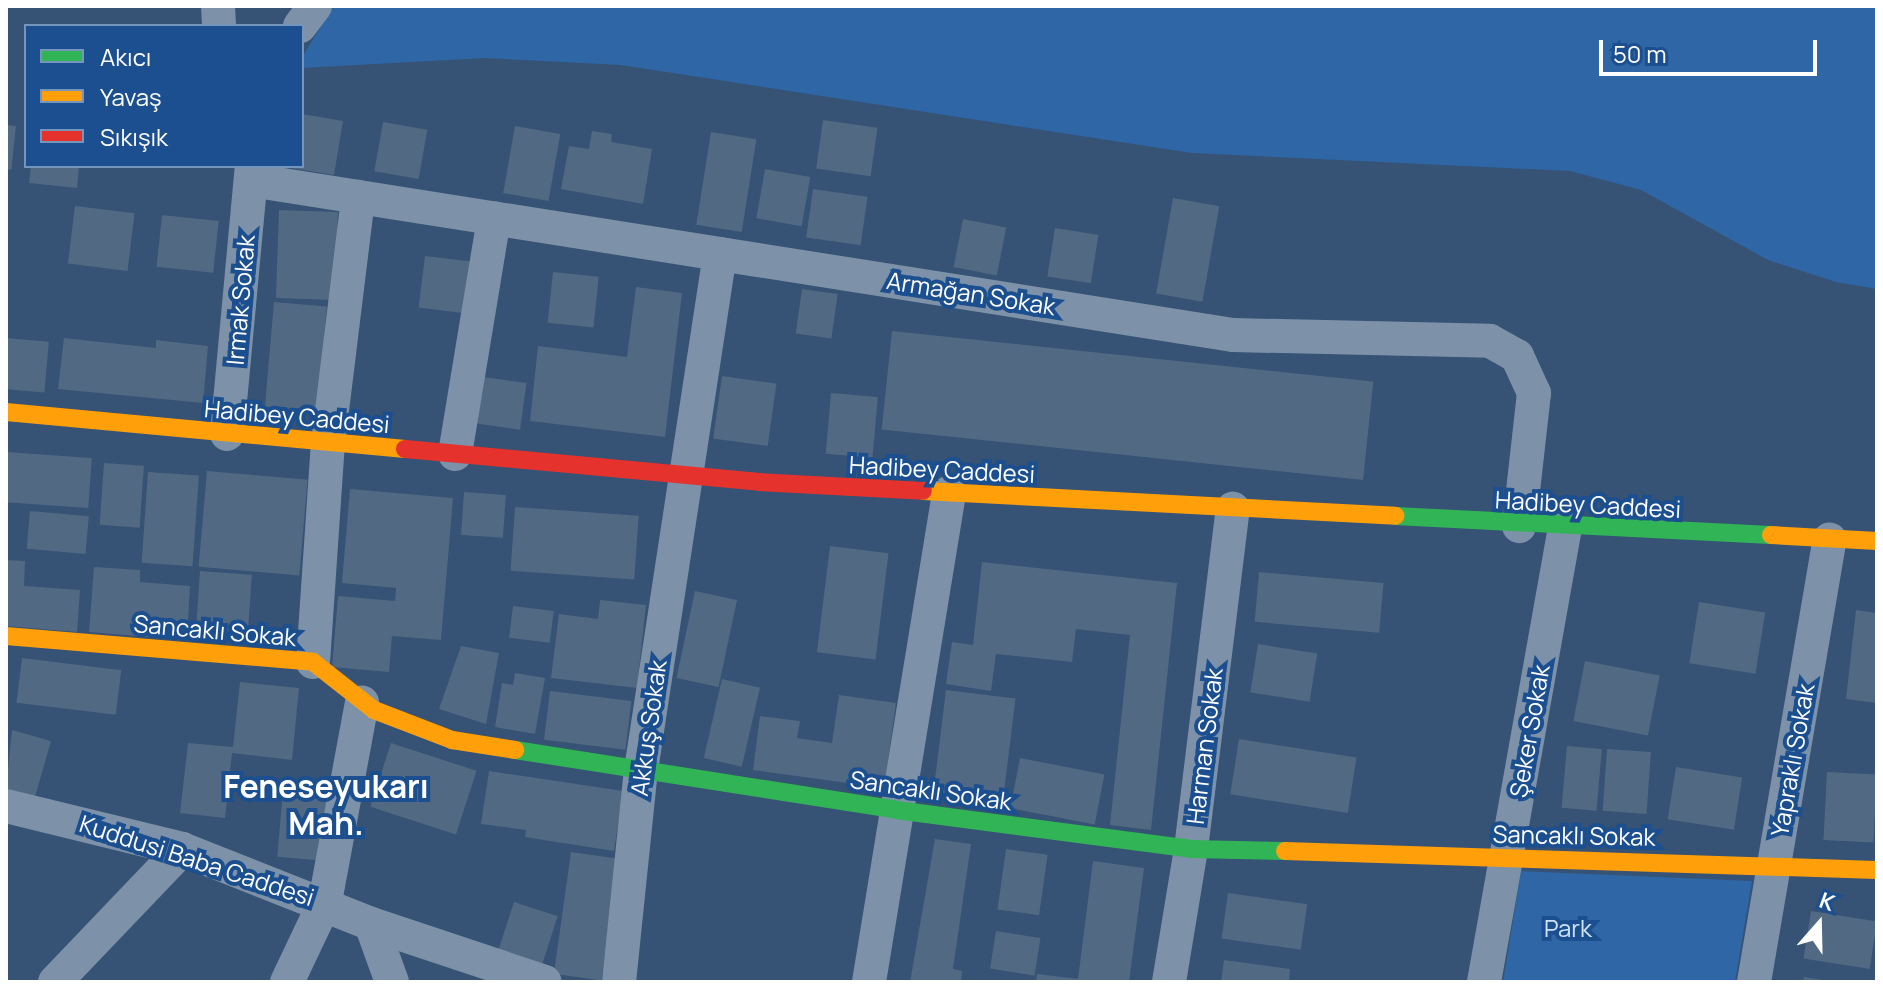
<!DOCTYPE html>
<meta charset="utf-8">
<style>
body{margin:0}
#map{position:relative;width:1883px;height:988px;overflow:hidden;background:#365274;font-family:Manrope,sans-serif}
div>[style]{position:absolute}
.green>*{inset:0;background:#2f66a5}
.building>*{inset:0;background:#526984;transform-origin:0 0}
.street>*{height:34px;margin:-17px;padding:0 17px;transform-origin:17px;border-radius:17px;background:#7d92a8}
.fast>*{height:18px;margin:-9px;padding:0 9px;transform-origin:9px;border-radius:9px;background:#30b455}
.slow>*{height:18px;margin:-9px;padding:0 9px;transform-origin:9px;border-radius:9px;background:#ff9f0a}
.jam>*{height:18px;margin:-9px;padding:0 9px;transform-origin:9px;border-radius:9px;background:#e5322d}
span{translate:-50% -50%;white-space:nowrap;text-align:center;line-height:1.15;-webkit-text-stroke:8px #1b4f8f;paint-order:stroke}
.street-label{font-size:24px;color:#fff}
.park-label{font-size:24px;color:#cfe3fa}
.district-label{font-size:32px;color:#fff;font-weight:700}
.frame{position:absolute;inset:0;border:8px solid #fff;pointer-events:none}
.legend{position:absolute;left:24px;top:24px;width:280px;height:144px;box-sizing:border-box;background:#1b4f8f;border:2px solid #7695bc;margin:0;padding:10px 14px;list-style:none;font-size:24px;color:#fff}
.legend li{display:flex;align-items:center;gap:16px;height:40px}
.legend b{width:40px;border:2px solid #7695bc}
.north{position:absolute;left:1779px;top:884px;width:80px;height:80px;-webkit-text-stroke:6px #1b4f8f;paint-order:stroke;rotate:20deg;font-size:22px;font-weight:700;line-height:32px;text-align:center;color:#fff}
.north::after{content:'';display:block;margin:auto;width:28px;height:36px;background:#fff;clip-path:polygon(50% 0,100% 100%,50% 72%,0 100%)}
.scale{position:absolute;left:1599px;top:40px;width:218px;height:36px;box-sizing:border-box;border:4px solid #fff;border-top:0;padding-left:10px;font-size:24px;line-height:28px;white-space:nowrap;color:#fff;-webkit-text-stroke:6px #1b4f8f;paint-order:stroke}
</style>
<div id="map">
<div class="green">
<i style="clip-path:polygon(334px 6px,1877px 6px,1877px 289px,1836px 282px,1768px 260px,1641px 190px,1570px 171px,1192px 153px,621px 65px,485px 58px,302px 68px,302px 57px)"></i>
<i style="clip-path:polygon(1521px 871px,1752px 881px,1735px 982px,1503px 982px)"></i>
</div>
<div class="building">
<i style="clip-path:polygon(302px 114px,343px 121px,334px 175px,291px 168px,302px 166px)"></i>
<i style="left:823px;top:120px;width:55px;height:49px;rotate:8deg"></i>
<i style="left:383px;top:122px;width:45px;height:50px;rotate:10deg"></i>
<i style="left:6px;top:125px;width:10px;height:44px;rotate:6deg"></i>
<i style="left:515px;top:126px;width:46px;height:68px;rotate:10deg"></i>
<i style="clip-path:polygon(592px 131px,612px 134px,611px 142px,652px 149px,643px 204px,561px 189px,569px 146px,589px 149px)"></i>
<i style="left:711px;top:132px;width:46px;height:94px;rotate:9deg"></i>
<i style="clip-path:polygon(31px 166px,79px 166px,77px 188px,29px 183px)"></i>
<i style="left:765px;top:169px;width:46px;height:50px;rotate:10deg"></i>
<i style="left:813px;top:189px;width:55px;height:49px;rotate:8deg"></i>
<i style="left:1173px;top:198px;width:47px;height:97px;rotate:10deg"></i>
<i style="left:75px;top:206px;width:60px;height:58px;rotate:7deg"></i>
<i style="left:279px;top:210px;width:59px;height:88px;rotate:2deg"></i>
<i style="left:162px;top:215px;width:57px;height:52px;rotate:6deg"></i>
<i style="left:963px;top:219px;width:44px;height:49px;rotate:11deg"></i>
<i style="left:1055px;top:228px;width:44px;height:49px;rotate:9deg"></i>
<i style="left:425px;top:256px;width:48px;height:52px;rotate:7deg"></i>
<i style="left:553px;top:272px;width:46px;height:51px;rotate:6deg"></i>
<i style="clip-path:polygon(636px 287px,682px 293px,665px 437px,530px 421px,538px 346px,627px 357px)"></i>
<i style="left:802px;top:289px;width:36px;height:45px;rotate:8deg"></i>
<i style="left:274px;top:302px;width:53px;height:105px;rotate:5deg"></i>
<i style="left:892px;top:331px;width:484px;height:99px;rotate:6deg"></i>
<i style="left:6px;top:338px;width:43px;height:51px;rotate:5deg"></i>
<i style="clip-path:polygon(64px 338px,156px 348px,156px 340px,208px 346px,203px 403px,58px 389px)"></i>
<i style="left:476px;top:376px;width:51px;height:47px;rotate:8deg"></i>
<i style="left:722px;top:376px;width:55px;height:63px;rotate:8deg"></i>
<i style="left:831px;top:393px;width:47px;height:61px;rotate:5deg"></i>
<i style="left:6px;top:452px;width:86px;height:50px;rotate:4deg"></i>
<i style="left:104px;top:463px;width:40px;height:62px;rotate:4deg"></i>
<i style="left:207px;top:471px;width:101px;height:96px;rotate:5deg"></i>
<i style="left:148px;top:472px;width:51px;height:91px;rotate:4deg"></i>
<i style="clip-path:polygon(350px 489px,453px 498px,441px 640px,392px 636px,389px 672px,332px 667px,338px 596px,395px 601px,396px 588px,342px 583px)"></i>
<i style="left:464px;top:492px;width:42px;height:43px;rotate:4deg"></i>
<i style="left:515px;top:507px;width:124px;height:64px;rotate:4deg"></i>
<i style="left:30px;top:511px;width:59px;height:38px;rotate:5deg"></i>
<i style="left:830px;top:546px;width:59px;height:107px;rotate:7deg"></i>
<i style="clip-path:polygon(6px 560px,25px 561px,24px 586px,80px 590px,77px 632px,6px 626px)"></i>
<i style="clip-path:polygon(982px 562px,1177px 583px,1151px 830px,1110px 825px,1130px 635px,1076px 629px,1072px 662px,996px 654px,991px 691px,946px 684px,952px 642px,973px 645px)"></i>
<i style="clip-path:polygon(94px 567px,140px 570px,140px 582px,190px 586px,187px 640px,89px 632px)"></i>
<i style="left:200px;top:571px;width:52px;height:58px;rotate:4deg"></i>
<i style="left:1259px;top:572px;width:125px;height:50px;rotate:5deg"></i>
<i style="left:695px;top:591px;width:43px;height:89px;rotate:12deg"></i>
<i style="clip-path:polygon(600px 600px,646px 605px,637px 688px,551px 678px,559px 614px,598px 619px)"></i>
<i style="left:1699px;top:602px;width:67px;height:62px;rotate:9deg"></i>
<i style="left:513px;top:606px;width:41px;height:32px;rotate:7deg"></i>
<i style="clip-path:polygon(1856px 610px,1877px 613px,1877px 703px,1846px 699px)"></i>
<i style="left:1258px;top:644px;width:60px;height:49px;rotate:9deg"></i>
<i style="clip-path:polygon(461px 646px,499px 653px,486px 724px,439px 709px)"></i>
<i style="left:22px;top:658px;width:100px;height:45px;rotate:7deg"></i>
<i style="left:1585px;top:661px;width:76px;height:61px;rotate:11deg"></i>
<i style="clip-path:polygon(515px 673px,545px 678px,535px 734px,495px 727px,502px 683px,513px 685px)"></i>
<i style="left:722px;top:679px;width:39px;height:81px;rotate:13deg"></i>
<i style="clip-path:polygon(240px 682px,299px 688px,292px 760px,232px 753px,225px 818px,180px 813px,188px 743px,233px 747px)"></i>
<i style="left:946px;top:690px;width:70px;height:106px;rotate:7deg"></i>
<i style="left:550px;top:691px;width:82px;height:49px;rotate:7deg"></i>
<i style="clip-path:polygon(839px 695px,896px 703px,884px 788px,753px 770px,760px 716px,800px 721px,797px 738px,832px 743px)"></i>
<i style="clip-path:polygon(12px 730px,51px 741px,35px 797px,6px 789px)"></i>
<i style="left:1239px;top:739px;width:119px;height:56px;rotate:9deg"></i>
<i style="left:391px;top:743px;width:90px;height:67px;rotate:18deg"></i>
<i style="left:1567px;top:746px;width:35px;height:62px;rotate:5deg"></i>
<i style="left:1607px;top:749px;width:44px;height:62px;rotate:4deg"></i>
<i style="left:1020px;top:758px;width:86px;height:51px;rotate:11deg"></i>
<i style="left:1676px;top:767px;width:67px;height:53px;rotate:9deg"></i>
<i style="clip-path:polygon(489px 771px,623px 791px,614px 851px,525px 837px,526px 830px,481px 824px)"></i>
<i style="left:1827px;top:772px;width:50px;height:68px;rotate:3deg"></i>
<i style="left:283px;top:791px;width:46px;height:66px;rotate:5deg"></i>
<i style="clip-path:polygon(935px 839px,971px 844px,953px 969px,962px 971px,961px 982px,910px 982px)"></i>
<i style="left:1006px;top:849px;width:42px;height:61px;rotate:8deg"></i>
<i style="left:571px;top:852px;width:48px;height:123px;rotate:8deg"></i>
<i style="clip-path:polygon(1093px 861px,1144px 868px,1129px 982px,1036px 982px,1037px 974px,1078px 979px)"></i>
<i style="left:1228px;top:893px;width:80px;height:46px;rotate:8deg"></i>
<i style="left:514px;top:902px;width:46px;height:58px;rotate:18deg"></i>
<i style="left:1811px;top:911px;width:67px;height:48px;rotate:9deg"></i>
<i style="left:996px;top:931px;width:45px;height:38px;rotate:9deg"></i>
<i style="clip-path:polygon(1224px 960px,1290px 969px,1289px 982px,1221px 982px)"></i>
<i style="clip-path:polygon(1804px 977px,1823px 980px,1823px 982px,1803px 982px)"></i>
</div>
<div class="street">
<i style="left:218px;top:6px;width:20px;rotate:87deg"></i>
<i style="left:300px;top:26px;width:25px;rotate:-53deg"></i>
<i style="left:251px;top:180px;width:994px;rotate:8.97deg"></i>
<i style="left:1233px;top:335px;width:257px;rotate:1.3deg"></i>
<i style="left:1490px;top:341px;width:31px;rotate:29deg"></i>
<i style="left:1517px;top:356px;width:41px;rotate:65.3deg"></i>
<i style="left:1534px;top:393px;width:134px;rotate:96.4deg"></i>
<i style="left:227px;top:434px;width:269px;rotate:-84.7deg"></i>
<i style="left:455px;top:454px;width:239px;rotate:-80.6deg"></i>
<i style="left:313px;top:662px;width:220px;rotate:-86.1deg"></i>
<i style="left:328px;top:443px;width:248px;rotate:-83deg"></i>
<i style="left:6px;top:806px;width:181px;rotate:13.7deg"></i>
<i style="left:182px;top:849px;width:203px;rotate:21.6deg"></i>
<i style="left:371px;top:924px;width:183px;rotate:18.4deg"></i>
<i style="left:371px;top:924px;width:62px;rotate:70.1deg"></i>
<i style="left:55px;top:982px;width:184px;rotate:-46.3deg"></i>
<i style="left:287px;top:982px;width:89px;rotate:-64.6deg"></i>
<i style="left:325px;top:902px;width:203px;rotate:-79.5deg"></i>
<i style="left:619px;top:982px;width:213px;rotate:-84.1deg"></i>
<i style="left:641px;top:770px;width:522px;rotate:-81.3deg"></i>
<i style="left:869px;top:982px;width:496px;rotate:-80.7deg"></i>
<i style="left:1169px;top:982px;width:135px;rotate:-80.6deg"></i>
<i style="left:1191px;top:849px;width:343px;rotate:-83deg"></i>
<i style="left:1484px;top:982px;width:461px;rotate:-79.9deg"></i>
<i style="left:1754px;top:982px;width:449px;rotate:-80.3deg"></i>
</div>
<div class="fast">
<i style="left:1395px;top:516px;width:376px;rotate:2.9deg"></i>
<i style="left:515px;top:750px;width:386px;rotate:8.9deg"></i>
<i style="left:896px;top:810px;width:298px;rotate:7.5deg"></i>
<i style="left:1191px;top:849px;width:94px;rotate:1.2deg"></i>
</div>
<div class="slow">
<i style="left:6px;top:412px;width:401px;rotate:5.3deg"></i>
<i style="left:923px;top:491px;width:473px;rotate:3deg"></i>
<i style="left:1771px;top:535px;width:106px;rotate:3.2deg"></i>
<i style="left:6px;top:636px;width:308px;rotate:4.8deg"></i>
<i style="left:313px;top:662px;width:78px;rotate:38.2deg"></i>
<i style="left:374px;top:710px;width:84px;rotate:21deg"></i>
<i style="left:452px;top:740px;width:64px;rotate:9deg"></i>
<i style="left:1285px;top:851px;width:592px;rotate:1.84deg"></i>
</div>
<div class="jam">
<i style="left:405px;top:449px;width:356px;rotate:5.3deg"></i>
<i style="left:759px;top:482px;width:164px;rotate:3.1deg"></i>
</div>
<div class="street-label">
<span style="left:971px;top:293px;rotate:9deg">Armağan Sokak</span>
<span style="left:240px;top:300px;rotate:-85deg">Irmak Sokak</span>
<span style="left:297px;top:416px;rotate:5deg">Hadibey Caddesi</span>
<span style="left:942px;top:469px;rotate:3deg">Hadibey Caddesi</span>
<span style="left:1588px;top:504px;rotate:3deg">Hadibey Caddesi</span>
<span style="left:215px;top:630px;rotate:5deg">Sancaklı Sokak</span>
<span style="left:648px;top:728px;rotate:-82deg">Akkuş Sokak</span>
<span style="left:1529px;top:731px;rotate:-80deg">Şeker Sokak</span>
<span style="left:1204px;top:746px;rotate:-83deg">Harman Sokak</span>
<span style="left:1792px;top:760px;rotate:-80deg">Yapraklı Sokak</span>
<span style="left:931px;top:790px;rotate:8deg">Sancaklı Sokak</span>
<span style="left:1574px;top:835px;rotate:1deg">Sancaklı Sokak</span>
<span style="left:197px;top:860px;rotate:18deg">Kuddusi Baba Caddesi</span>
</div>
<div class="park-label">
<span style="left:1568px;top:928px">Park</span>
</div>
<div class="district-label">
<span style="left:326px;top:805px">Feneseyukarı<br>Mah.</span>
</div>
<div class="frame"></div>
<ul class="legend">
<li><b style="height:10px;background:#30b455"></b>Akıcı</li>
<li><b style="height:10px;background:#ff9f0a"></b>Yavaş</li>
<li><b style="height:10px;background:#e5322d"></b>Sıkışık</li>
</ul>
<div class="north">K</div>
<div class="scale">50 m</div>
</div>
